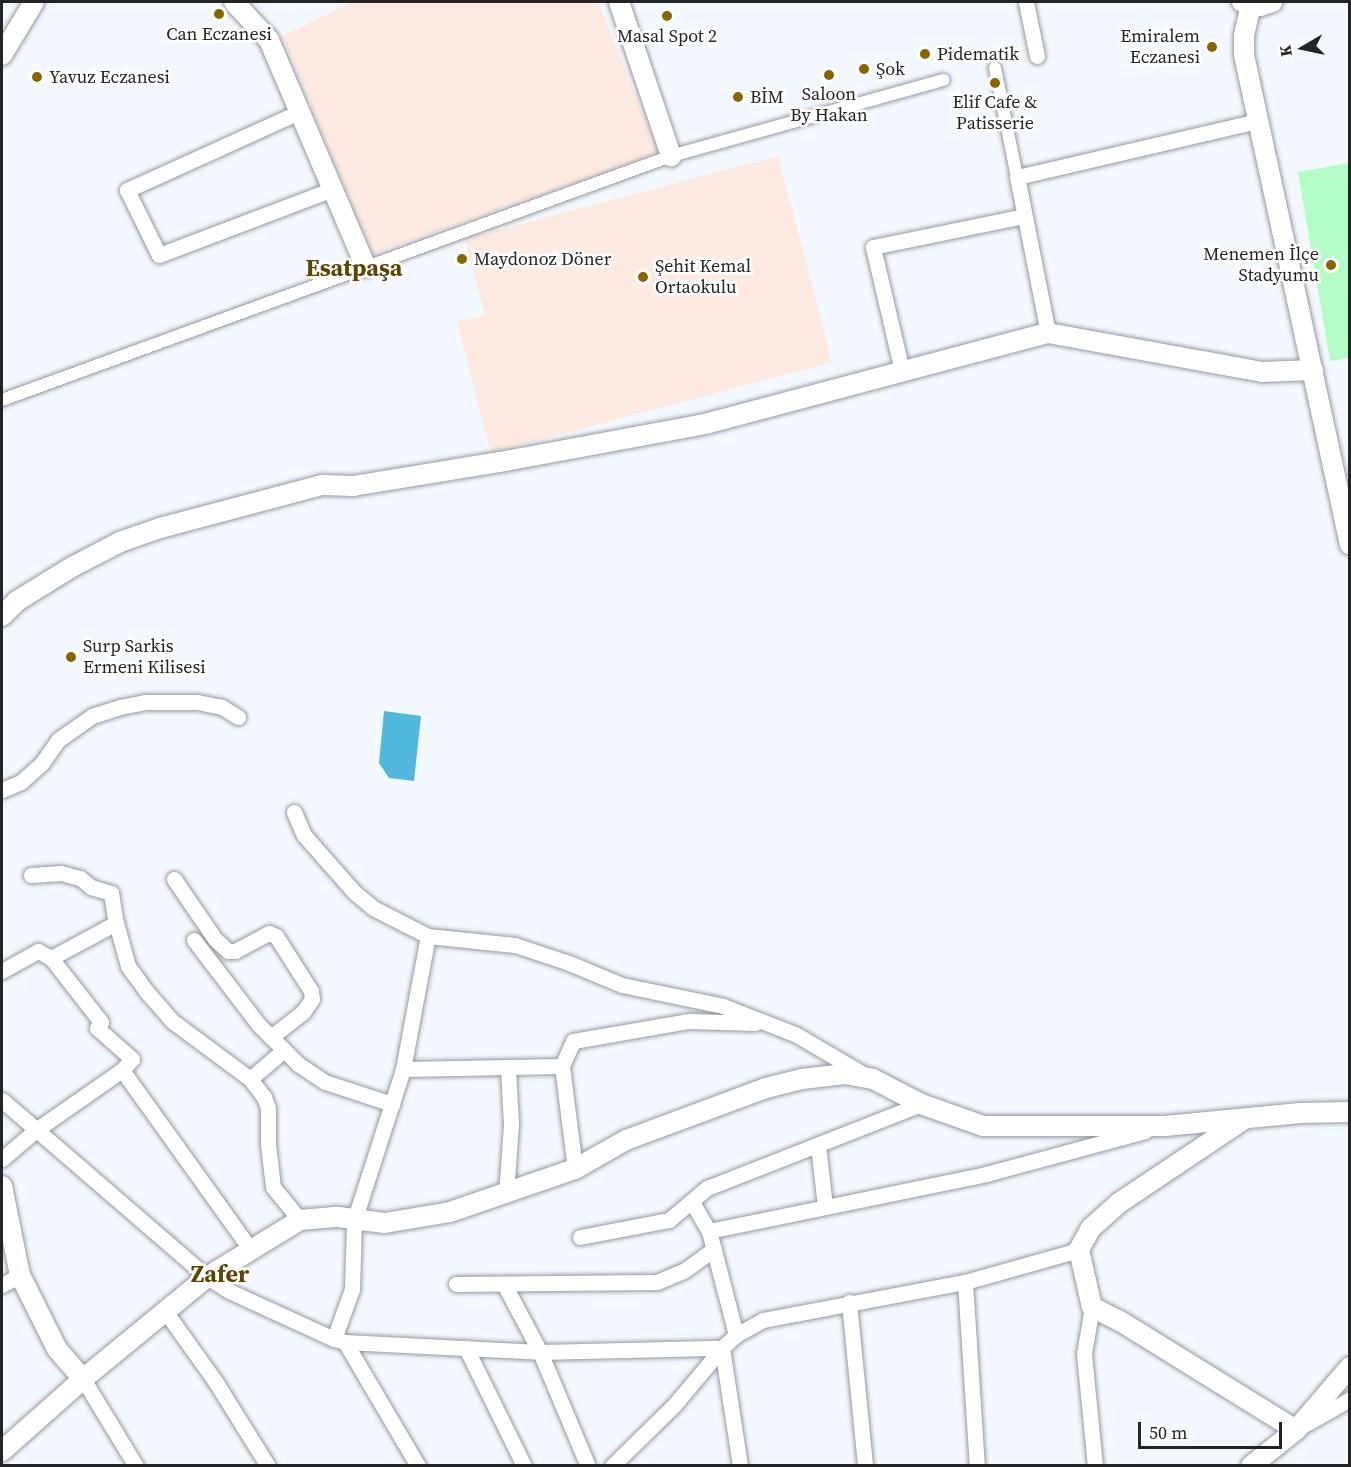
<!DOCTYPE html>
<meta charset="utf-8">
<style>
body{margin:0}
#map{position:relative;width:1351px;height:1467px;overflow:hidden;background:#f3f8fe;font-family:"Source Serif 4",serif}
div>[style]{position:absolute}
.education>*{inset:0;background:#fce9e0}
.green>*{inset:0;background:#b4fcc6}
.water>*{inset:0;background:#52b9dc}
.roads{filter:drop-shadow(0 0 2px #94999e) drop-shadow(0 0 2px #94999e)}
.pedestrian>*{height:12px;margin:-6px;padding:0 6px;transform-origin:6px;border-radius:6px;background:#fff}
.minor>*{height:15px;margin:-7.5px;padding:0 7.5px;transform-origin:7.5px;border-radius:7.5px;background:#fff}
.tertiary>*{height:20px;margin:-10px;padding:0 10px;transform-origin:10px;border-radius:10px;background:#fff}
.dots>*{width:16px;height:16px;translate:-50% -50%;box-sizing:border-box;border:3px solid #fff;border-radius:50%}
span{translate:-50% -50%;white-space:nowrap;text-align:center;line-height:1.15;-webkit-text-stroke:5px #fff;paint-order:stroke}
.poi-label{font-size:18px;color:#232426}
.right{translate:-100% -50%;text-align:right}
.left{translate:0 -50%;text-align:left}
.district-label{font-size:24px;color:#5b4404;font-weight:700}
.frame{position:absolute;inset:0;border:3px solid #232426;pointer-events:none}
.north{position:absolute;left:1273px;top:18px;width:60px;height:60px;-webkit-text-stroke:4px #fff;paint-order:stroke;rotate:261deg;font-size:16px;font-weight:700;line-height:24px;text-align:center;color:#232426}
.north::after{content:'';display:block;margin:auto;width:21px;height:27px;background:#232426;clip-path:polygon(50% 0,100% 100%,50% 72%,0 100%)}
.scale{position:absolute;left:1138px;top:1422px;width:144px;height:27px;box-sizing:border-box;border:3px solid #232426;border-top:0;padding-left:8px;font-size:18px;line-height:21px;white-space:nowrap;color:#232426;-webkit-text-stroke:4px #fff;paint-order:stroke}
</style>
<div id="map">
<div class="education">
<i style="clip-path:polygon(352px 2px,598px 2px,659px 153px,373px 254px,282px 36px)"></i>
<i style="clip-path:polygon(778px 156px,832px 362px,491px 453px,457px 322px,485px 315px,465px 239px)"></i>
</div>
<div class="green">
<i style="clip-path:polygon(1349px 163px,1349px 358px,1330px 361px,1298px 172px)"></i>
</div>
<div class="water">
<i style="clip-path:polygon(384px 711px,421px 716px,414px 781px,389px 778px,379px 763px)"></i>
</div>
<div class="roads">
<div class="pedestrian">
<i style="left:995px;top:68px;width:111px;rotate:78.6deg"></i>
<i style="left:2px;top:400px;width:712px;rotate:-20.04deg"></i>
<i style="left:671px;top:156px;width:283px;rotate:-15.6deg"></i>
</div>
<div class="minor">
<i style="left:1026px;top:2px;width:55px;rotate:78.5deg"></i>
<i style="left:299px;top:112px;width:189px;rotate:155.6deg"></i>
<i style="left:127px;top:190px;width:72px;rotate:63.8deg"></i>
<i style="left:159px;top:255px;width:186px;rotate:-20.8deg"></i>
<i style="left:1048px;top:333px;width:159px;rotate:-101.2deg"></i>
<i style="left:1017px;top:177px;width:246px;rotate:-13.1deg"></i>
<i style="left:902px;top:371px;width:127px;rotate:-103.2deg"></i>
<i style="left:873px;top:247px;width:154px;rotate:-11.6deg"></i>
<i style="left:2px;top:790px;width:21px;rotate:-23deg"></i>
<i style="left:21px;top:782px;width:28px;rotate:-42deg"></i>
<i style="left:42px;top:763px;width:28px;rotate:-55deg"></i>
<i style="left:58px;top:740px;width:42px;rotate:-35.2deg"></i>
<i style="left:92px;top:716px;width:29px;rotate:-18deg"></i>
<i style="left:120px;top:707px;width:25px;rotate:-11deg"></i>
<i style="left:145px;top:702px;width:52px"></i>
<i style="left:197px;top:702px;width:25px;rotate:11deg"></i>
<i style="left:222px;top:707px;width:19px;rotate:32deg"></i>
<i style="left:294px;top:812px;width:25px;rotate:67deg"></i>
<i style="left:304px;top:835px;width:76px;rotate:48.7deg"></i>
<i style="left:354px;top:892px;width:25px;rotate:40deg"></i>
<i style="left:373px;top:908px;width:62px;rotate:27deg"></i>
<i style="left:428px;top:936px;width:87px;rotate:5.9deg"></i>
<i style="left:515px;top:945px;width:57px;rotate:18.4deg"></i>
<i style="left:569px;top:963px;width:57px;rotate:22.5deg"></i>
<i style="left:622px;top:985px;width:103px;rotate:11.7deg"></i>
<i style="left:723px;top:1006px;width:77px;rotate:21.3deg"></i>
<i style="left:795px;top:1034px;width:81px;rotate:30.4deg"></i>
<i style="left:31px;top:875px;width:30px;rotate:-4deg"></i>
<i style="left:61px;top:873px;width:20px;rotate:15deg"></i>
<i style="left:80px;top:878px;width:14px;rotate:39deg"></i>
<i style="left:91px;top:887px;width:21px;rotate:17deg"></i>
<i style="left:111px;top:893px;width:30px;rotate:81deg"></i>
<i style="left:174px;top:879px;width:73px;rotate:55.7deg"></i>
<i style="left:215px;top:939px;width:18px;rotate:43deg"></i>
<i style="left:228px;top:951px;width:7px"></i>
<i style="left:235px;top:951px;width:38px;rotate:-28deg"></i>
<i style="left:269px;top:933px;width:8px;rotate:23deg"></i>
<i style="left:276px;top:936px;width:65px;rotate:57.5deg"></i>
<i style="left:311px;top:991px;width:8px;rotate:83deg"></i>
<i style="left:312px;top:999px;width:16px;rotate:125deg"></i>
<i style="left:303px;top:1012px;width:41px;rotate:142deg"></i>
<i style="left:194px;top:940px;width:106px;rotate:52.7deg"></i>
<i style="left:258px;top:1024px;width:57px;rotate:45deg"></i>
<i style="left:298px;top:1064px;width:32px;rotate:34deg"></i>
<i style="left:325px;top:1082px;width:71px;rotate:18.2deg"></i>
<i style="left:51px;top:958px;width:81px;rotate:52deg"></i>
<i style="left:101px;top:1022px;width:7px;rotate:124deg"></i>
<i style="left:97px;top:1028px;width:47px;rotate:41.5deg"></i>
<i style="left:132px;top:1059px;width:15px;rotate:132deg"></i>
<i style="left:122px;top:1070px;width:221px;rotate:54.4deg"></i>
<i style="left:2px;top:971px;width:41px;rotate:-29.1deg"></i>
<i style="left:38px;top:951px;width:15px;rotate:28deg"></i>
<i style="left:51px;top:958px;width:74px;rotate:-28.3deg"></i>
<i style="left:116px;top:923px;width:45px;rotate:74.4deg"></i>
<i style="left:128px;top:966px;width:31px;rotate:54deg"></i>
<i style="left:146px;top:991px;width:40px;rotate:49deg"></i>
<i style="left:172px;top:1021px;width:97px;rotate:36.6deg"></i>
<i style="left:250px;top:1079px;width:23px;rotate:52deg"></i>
<i style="left:264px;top:1097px;width:12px;rotate:70deg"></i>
<i style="left:268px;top:1108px;width:36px;rotate:90deg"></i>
<i style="left:268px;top:1144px;width:43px;rotate:83.4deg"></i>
<i style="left:273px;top:1187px;width:43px;rotate:50.7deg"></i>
<i style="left:403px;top:1069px;width:159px;rotate:-1.1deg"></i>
<i style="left:250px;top:1079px;width:45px;rotate:-40.5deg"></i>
<i style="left:2px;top:1100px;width:271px;rotate:40.8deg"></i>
<i style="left:207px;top:1277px;width:26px;rotate:32deg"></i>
<i style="left:229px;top:1291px;width:115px;rotate:24.6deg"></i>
<i style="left:334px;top:1339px;width:11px;rotate:15deg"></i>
<i style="left:345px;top:1342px;width:144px;rotate:59.5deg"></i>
<i style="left:818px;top:1145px;width:61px;rotate:83.5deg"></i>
<i style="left:2px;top:1159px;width:45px;rotate:-40.5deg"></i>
<i style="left:36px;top:1130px;width:105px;rotate:-34.9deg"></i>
<i style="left:575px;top:1169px;width:104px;rotate:-97.2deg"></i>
<i style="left:562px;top:1066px;width:27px;rotate:-66deg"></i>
<i style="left:573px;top:1041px;width:118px;rotate:-9.8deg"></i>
<i style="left:689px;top:1021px;width:66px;rotate:1.7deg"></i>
<i style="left:506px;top:1194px;width:70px;rotate:-85.9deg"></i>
<i style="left:511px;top:1124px;width:56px;rotate:-93.1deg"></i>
<i style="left:692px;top:1202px;width:34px;rotate:60deg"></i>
<i style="left:709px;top:1231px;width:107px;rotate:75.4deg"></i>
<i style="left:709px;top:1231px;width:283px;rotate:-11.6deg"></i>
<i style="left:986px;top:1174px;width:165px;rotate:-15.1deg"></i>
<i style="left:580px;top:1237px;width:91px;rotate:-10.8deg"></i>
<i style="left:669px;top:1220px;width:50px;rotate:-40.1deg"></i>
<i style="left:707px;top:1188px;width:230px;rotate:-21.4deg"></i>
<i style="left:965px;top:1282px;width:184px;rotate:86.3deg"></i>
<i style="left:456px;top:1284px;width:201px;rotate:-0.6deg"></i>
<i style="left:657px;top:1282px;width:30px;rotate:-23deg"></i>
<i style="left:685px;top:1270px;width:36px;rotate:-36deg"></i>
<i style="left:504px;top:1284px;width:77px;rotate:62.1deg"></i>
<i style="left:540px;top:1352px;width:124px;rotate:67.2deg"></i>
<i style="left:2px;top:1285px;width:21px;rotate:-29deg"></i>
<i style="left:849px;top:1302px;width:165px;rotate:84.4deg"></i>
<i style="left:1092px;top:1307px;width:48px;rotate:99.7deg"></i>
<i style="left:1084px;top:1354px;width:113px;rotate:84.4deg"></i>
<i style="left:165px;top:1311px;width:86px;rotate:54.5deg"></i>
<i style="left:215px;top:1381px;width:100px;rotate:58.1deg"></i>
<i style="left:334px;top:1339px;width:53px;rotate:-70.2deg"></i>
<i style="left:352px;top:1289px;width:68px;rotate:-88.3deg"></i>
<i style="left:354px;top:1221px;width:160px;rotate:-72.1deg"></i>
<i style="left:403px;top:1069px;width:135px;rotate:-79.4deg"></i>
<i style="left:345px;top:1342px;width:195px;rotate:2.9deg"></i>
<i style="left:540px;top:1352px;width:182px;rotate:-1.3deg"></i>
<i style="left:466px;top:1348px;width:131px;rotate:63.8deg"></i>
<i style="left:722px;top:1348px;width:119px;rotate:81.3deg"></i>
<i style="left:83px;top:1379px;width:102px;rotate:58.7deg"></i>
<i style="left:1304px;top:1425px;width:53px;rotate:-29.5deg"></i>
<i style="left:612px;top:1466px;width:88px;rotate:-44.5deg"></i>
<i style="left:675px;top:1404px;width:73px;rotate:-50deg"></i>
<i style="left:722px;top:1348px;width:19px;rotate:-43deg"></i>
<i style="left:736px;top:1335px;width:31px;rotate:-29deg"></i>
<i style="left:763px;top:1320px;width:206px;rotate:-10.7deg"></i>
<i style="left:965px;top:1282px;width:118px;rotate:-15.7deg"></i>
</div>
<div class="tertiary">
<i style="left:234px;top:2px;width:52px;rotate:47.4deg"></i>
<i style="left:269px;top:40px;width:247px;rotate:66.9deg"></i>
<i style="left:619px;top:2px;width:163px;rotate:71.3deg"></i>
<i style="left:1242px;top:2px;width:18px;rotate:13deg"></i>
<i style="left:1260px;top:6px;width:13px;rotate:-18deg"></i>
<i style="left:1251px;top:5px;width:32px;rotate:103deg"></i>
<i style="left:1244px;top:36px;width:19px;rotate:90deg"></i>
<i style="left:1244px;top:55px;width:501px;rotate:77.79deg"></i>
<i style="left:2px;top:55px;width:62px;rotate:-58.9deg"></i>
<i style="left:2px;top:616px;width:21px;rotate:-45deg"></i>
<i style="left:17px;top:601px;width:65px;rotate:-31.7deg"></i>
<i style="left:72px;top:567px;width:54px;rotate:-27.5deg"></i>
<i style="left:120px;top:542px;width:42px;rotate:-19.3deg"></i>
<i style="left:160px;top:528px;width:168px;rotate:-14.9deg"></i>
<i style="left:322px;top:485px;width:31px;rotate:2deg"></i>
<i style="left:353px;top:486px;width:149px;rotate:-9.3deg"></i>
<i style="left:500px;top:462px;width:208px;rotate:-10.5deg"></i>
<i style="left:705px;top:424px;width:355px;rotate:-14.9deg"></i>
<i style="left:1048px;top:333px;width:218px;rotate:10.3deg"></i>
<i style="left:1262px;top:372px;width:51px;rotate:-2.2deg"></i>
<i style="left:1243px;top:1120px;width:149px;rotate:146.2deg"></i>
<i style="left:1119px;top:1203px;width:38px;rotate:138deg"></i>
<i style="left:1091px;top:1228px;width:25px;rotate:119deg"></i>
<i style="left:1079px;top:1250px;width:58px;rotate:77.2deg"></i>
<i style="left:1092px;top:1307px;width:31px;rotate:27deg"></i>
<i style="left:1120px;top:1321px;width:207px;rotate:31.8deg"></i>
<i style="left:2px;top:1186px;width:91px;rotate:78.6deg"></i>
<i style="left:20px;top:1275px;width:83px;rotate:63.4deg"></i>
<i style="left:57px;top:1349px;width:40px;rotate:49deg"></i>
<i style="left:2px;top:1451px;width:108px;rotate:-41.6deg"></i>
<i style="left:83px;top:1379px;width:161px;rotate:-39.4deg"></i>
<i style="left:207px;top:1277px;width:109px;rotate:-31.5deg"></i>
<i style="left:300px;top:1220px;width:38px;rotate:-5deg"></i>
<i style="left:338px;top:1217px;width:47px;rotate:7.3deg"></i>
<i style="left:385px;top:1223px;width:66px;rotate:-9.6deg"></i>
<i style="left:450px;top:1212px;width:132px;rotate:-19deg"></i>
<i style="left:575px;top:1169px;width:59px;rotate:-29.6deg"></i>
<i style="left:626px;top:1140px;width:149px;rotate:-20.4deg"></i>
<i style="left:766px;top:1088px;width:37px;rotate:-14deg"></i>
<i style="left:802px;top:1079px;width:43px;rotate:-6.6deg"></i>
<i style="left:845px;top:1074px;width:28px;rotate:10deg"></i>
<i style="left:873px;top:1079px;width:54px;rotate:27.5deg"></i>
<i style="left:921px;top:1104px;width:66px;rotate:19.5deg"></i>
<i style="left:983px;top:1126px;width:182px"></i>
<i style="left:1165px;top:1126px;width:136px;rotate:-5.5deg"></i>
<i style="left:1300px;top:1113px;width:50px;rotate:-1.1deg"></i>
<i style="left:1251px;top:1466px;width:58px;rotate:-38.7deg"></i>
<i style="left:1296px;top:1430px;width:83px;rotate:-49.4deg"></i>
</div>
</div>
<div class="dots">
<i style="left:219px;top:14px;background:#876500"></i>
<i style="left:667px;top:16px;background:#876500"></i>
<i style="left:1212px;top:47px;background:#876500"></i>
<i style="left:925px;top:54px;background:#876500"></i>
<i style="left:864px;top:69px;background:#876500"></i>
<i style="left:829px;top:75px;background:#876500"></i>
<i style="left:37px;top:77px;background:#876500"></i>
<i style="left:995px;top:83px;background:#876500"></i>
<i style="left:738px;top:97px;background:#876500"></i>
<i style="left:462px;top:259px;background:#876500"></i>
<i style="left:1331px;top:265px;background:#876500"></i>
<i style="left:643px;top:277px;background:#876500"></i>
<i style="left:71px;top:657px;background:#876500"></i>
</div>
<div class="poi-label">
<span style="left:219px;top:34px">Can Eczanesi</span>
<span style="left:667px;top:36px">Masal Spot 2</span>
<span class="right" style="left:1200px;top:47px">Emiralem<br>Eczanesi</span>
<span class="left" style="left:937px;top:54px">Pidematik</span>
<span class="left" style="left:876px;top:69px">Şok</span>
<span class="left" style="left:49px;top:77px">Yavuz Eczanesi</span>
<span style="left:829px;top:105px">Saloon<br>By Hakan</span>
<span class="left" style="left:750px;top:97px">BİM</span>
<span style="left:995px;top:113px">Elif Cafe &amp;<br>Patisserie</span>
<span class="right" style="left:1319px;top:265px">Menemen İlçe<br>Stadyumu</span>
<span class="left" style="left:474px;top:259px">Maydonoz Döner</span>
<span class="left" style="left:655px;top:277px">Şehit Kemal<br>Ortaokulu</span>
<span class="left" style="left:83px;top:657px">Surp Sarkis<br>Ermeni Kilisesi</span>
</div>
<div class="district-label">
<span style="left:354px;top:268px">Esatpaşa</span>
<span style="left:220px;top:1274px">Zafer</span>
</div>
<div class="frame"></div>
<div class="north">K</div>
<div class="scale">50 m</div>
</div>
